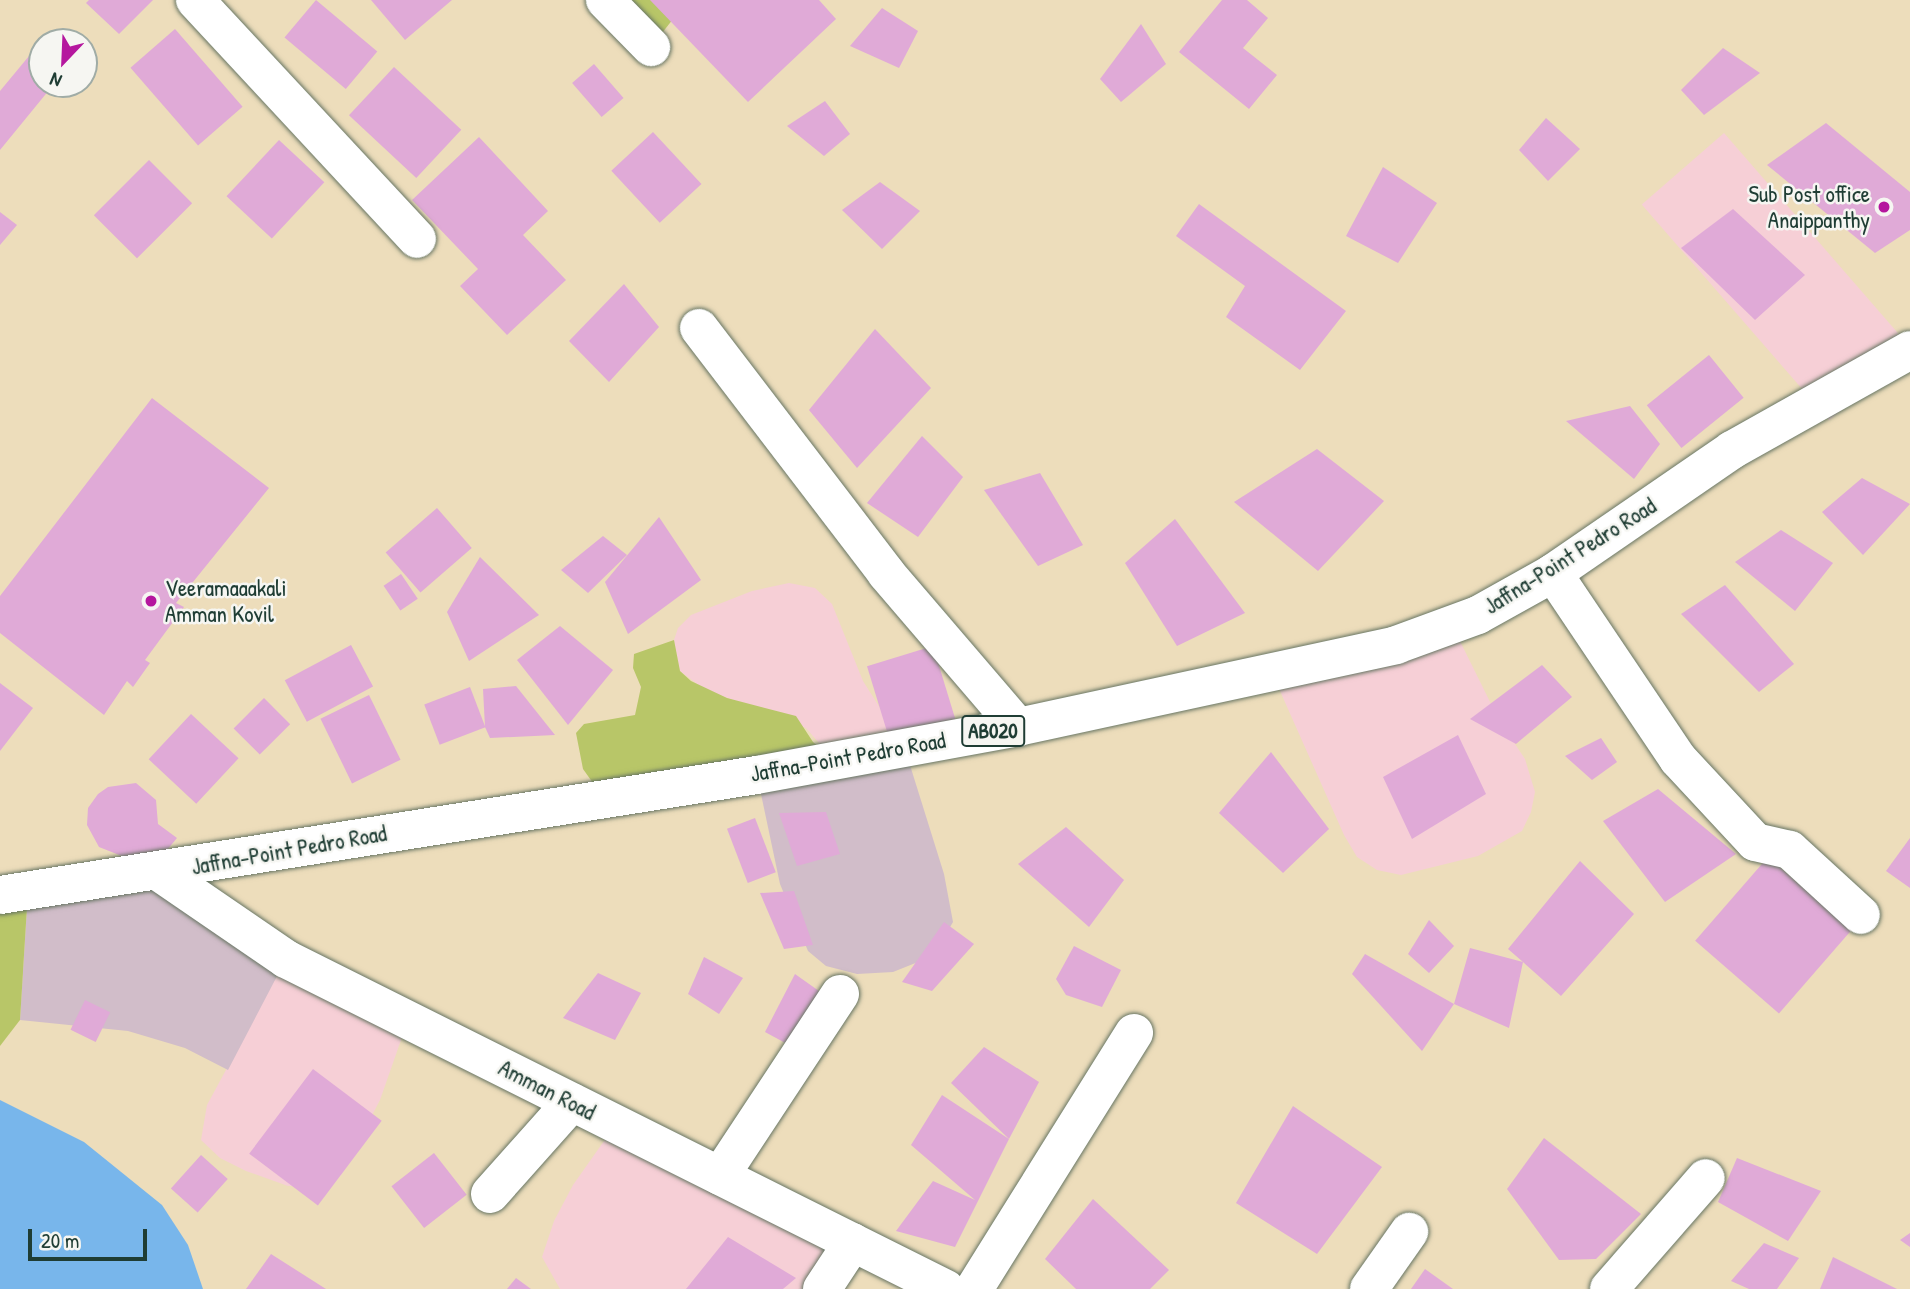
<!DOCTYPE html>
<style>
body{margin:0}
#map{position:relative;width:1910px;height:1289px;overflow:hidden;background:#edddbb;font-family:"Patrick Hand",sans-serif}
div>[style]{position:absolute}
.built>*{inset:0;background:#f6cfd6;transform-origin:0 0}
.industrial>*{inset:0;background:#d1bdc9}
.green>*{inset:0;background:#b8c668}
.water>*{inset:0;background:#78b6eb}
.building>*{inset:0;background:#e0aad7;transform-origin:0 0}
.roads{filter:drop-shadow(0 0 2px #677563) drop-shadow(0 0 2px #677563)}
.minor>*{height:38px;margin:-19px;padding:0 19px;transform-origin:19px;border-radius:19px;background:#fff}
.primary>*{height:38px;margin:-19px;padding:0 19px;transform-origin:19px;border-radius:19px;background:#fff}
.dots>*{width:19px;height:19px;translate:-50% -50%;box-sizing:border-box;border:4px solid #f6f6f2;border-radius:50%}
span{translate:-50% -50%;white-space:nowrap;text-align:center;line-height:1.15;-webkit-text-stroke:5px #f6f6f2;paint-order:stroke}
.shield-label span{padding:2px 5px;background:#f6f6f2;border:2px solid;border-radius:5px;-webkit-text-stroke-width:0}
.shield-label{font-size:21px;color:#1f3d34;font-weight:700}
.poi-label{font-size:23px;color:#1f3d34}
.right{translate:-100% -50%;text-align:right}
.left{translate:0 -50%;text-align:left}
.street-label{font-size:23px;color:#1f3d34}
.north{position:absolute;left:28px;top:28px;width:70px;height:70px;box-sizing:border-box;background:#f6f6f2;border:2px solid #a0aca6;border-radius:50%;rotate:203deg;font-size:19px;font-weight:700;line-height:28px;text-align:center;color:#1f3d34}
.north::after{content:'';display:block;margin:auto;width:24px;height:32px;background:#b5179e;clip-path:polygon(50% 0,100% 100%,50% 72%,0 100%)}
.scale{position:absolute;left:28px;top:1229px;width:119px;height:32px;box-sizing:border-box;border:4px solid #1f3d34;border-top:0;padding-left:9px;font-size:21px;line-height:24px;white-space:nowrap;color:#1f3d34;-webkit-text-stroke:5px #f6f6f2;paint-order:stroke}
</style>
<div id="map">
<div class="built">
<i style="left:1724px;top:133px;width:286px;height:109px;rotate:49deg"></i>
<i style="clip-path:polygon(789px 583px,815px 588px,832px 604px,863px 681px,904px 746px,832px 758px,806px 728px,704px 689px,680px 671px,674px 640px,678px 628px,691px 615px,752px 591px)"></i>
<i style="clip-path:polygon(1452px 625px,1499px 720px,1525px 759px,1535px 792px,1531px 812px,1522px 831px,1478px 856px,1401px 875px,1377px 870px,1357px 857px,1344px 835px,1272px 673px)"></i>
<i style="clip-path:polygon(286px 959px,408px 1020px,380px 1100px,341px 1175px,326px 1186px,288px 1186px,246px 1171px,220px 1158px,201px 1140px,207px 1105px)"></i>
<i style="clip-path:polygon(616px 1124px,853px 1242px,822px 1289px,560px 1289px,542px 1257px,554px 1221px,573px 1185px)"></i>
</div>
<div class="industrial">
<i style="clip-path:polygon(904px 746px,944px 874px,953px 922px,940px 944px,923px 960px,893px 972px,857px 974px,826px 966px,808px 951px,780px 884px,757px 775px)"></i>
<i style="clip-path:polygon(159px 872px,286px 959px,228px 1070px,185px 1048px,128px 1031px,20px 1020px,28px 891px)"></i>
</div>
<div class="green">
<i style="clip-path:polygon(605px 0,688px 0,651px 47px)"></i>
<i style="clip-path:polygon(674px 640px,680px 671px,691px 681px,727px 698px,796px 716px,813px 742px,832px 758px,603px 797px,583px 769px,576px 733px,584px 724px,635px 715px,641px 687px,633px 668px,634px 654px)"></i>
<i style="clip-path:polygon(28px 891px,20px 1020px,0 1046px,0 895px)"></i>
</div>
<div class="water">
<i style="clip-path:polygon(0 1100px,84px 1142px,162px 1205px,188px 1245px,203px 1289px,0 1289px)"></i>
</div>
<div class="building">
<i style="clip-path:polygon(89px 0,153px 0,119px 34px,86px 3px)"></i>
<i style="left:316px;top:0;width:80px;height:49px;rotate:40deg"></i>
<i style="clip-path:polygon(371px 0,452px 0,405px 40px)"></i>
<i style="clip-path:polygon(650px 0,819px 0,836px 19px,748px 102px)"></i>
<i style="clip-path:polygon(1222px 0,1247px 0,1268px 18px,1243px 48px,1277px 75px,1249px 109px,1179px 52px)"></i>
<i style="clip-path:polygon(882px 8px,918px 31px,899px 68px,850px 46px)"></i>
<i style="clip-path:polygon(1141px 24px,1166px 64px,1121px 102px,1100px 79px)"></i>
<i style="left:175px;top:29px;width:103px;height:59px;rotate:49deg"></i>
<i style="clip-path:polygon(1723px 48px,1760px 73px,1704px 115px,1681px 90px)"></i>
<i style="clip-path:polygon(34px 50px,42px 56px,42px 84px,54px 84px,0 150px,0 91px)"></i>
<i style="left:594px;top:64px;width:45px;height:29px;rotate:49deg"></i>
<i style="left:394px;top:67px;width:92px;height:66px;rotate:43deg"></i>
<i style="clip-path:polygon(825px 101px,850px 134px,824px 156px,787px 126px)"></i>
<i style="clip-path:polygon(1546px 118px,1580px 149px,1548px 181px,1519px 150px)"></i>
<i style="clip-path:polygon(1826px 123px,1910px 192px,1910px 230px,1875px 253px,1767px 165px)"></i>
<i style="left:653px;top:132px;width:71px;height:57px;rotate:47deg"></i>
<i style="clip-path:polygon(479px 137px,548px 211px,523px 235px,566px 280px,507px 335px,460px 286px,478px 269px,412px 200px)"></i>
<i style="left:279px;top:140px;width:62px;height:77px;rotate:43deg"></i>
<i style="left:149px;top:160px;width:61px;height:78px;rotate:45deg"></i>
<i style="clip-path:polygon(1383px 167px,1437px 203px,1398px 263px,1346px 236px)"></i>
<i style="clip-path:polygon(880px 182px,920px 211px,882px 249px,842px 210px)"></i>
<i style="clip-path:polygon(1199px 204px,1346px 311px,1300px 370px,1226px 317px,1245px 286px,1176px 236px)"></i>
<i style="clip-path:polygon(1733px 209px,1805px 275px,1755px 320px,1681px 248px)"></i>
<i style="clip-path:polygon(0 212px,17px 225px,0 245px)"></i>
<i style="clip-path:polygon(624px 284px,659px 327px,609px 382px,569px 341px)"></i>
<i style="clip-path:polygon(875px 329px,931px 388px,857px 468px,809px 410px)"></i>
<i style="left:1709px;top:355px;width:55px;height:80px;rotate:51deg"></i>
<i style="clip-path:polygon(152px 398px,269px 488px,176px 603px,184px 607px,145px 660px,150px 663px,133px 687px,127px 681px,104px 715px,0 633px,0 596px)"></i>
<i style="clip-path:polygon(1630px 406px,1660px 444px,1634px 479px,1566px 421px)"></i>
<i style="clip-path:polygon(922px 436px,963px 477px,918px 537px,867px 503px)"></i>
<i style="clip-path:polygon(1317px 449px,1384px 501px,1318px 571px,1234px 502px)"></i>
<i style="clip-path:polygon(1040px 473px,1083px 545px,1038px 566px,984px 490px)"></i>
<i style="clip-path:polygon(1862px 478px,1910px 504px,1863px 555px,1822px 512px)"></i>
<i style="left:437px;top:508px;width:53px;height:68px;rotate:49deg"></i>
<i style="clip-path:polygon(659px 517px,701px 580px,628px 634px,605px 582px)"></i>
<i style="clip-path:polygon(1175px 519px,1245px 613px,1177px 646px,1125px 563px)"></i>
<i style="clip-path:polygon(1781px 530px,1833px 563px,1795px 611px,1735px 562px)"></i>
<i style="clip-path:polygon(603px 536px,627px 555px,588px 593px,561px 570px)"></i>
<i style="clip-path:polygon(480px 557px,539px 615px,469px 661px,447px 612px)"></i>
<i style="left:401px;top:574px;width:30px;height:21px;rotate:56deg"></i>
<i style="clip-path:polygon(1725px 585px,1794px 664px,1759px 692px,1681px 614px)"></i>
<i style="clip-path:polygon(560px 626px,613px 670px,568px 725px,517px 660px)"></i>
<i style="left:351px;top:645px;width:47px;height:75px;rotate:62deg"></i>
<i style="left:933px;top:646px;width:77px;height:69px;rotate:73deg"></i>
<i style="clip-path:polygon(1542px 665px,1572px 697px,1516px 744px,1470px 719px)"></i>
<i style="clip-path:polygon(0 683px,33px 708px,0 751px)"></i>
<i style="clip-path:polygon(516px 686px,555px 735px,490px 738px,485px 727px,483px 689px)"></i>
<i style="left:470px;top:687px;width:43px;height:49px;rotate:69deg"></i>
<i style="left:369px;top:695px;width:72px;height:54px;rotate:64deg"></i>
<i style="left:264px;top:698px;width:37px;height:43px;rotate:45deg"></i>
<i style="left:191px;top:714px;width:65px;height:62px;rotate:43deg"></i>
<i style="clip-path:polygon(1458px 735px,1486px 794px,1412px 839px,1383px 777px)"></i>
<i style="clip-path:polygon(1601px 738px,1617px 762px,1592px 780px,1565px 756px)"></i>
<i style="clip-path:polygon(1271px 752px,1329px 829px,1283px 873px,1219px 813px)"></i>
<i style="clip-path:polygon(136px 783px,156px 800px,158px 824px,177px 838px,152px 868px,99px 847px,87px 825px,88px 808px,98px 794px,108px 787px)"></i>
<i style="clip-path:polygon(1658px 789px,1736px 854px,1665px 902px,1603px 821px)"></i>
<i style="clip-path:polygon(826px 812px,840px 854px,797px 866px,779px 813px)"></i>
<i style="left:755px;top:818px;width:58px;height:30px;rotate:69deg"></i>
<i style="clip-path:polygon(1066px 827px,1124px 880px,1089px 927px,1018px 864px)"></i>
<i style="clip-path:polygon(1910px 838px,1910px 888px,1886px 871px)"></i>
<i style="left:1768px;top:857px;width:111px;height:111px;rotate:41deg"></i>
<i style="clip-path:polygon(1580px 861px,1634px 914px,1561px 996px,1523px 962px,1509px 1028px,1454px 1004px,1470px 948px,1523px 962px,1508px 949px)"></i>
<i style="clip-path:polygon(794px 891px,813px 945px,784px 949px,760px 893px)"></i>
<i style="clip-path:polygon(1429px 920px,1454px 946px,1429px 973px,1408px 954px)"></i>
<i style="clip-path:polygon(944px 922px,974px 944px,932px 991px,902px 982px)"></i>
<i style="clip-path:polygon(1074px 946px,1121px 970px,1102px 1007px,1066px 995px,1056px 979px)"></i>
<i style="clip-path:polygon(1365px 954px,1454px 1004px,1422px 1051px,1352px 974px)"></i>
<i style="clip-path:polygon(704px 957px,743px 978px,719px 1014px,688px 994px)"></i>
<i style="clip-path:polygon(598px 973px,641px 993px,615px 1040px,563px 1018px)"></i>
<i style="clip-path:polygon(795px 974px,819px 991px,802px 1052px,765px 1032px)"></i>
<i style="left:85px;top:1000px;width:28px;height:33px;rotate:26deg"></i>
<i style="clip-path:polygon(984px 1047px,1039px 1082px,1009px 1139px,951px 1083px)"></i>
<i style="left:313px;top:1069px;width:86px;height:106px;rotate:37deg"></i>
<i style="clip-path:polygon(942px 1095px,1009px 1139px,955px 1247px,896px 1231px,933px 1181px,975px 1200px,911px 1145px)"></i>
<i style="clip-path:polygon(1293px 1106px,1382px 1167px,1317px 1254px,1236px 1203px)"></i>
<i style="clip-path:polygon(1544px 1138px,1641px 1214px,1596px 1259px,1559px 1260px,1507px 1189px)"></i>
<i style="left:434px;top:1153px;width:53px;height:54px;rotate:52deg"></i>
<i style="left:201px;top:1155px;width:36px;height:45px;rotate:42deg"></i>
<i style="clip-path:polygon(1737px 1158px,1821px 1191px,1788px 1241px,1718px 1202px)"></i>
<i style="clip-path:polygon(1093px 1199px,1169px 1270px,1150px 1289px,1076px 1289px,1045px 1259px)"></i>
<i style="clip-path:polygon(1910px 1233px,1910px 1247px,1900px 1240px)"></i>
<i style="clip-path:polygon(728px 1237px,796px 1278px,783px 1289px,686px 1289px)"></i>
<i style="clip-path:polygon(1764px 1243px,1799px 1258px,1777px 1289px,1749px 1289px,1731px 1281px)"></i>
<i style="clip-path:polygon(271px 1254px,326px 1289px,246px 1289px)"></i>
<i style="clip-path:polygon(1833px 1257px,1897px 1289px,1820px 1289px)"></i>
<i style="clip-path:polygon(1425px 1269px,1453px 1289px,1411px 1289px)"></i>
<i style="clip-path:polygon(516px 1278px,531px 1289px,507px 1289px)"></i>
</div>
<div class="roads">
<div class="minor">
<i style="left:195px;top:0;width:326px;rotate:47.1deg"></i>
<i style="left:605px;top:0;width:66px;rotate:45.6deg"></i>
<i style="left:699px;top:328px;width:308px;rotate:52.6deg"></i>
<i style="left:886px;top:573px;width:203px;rotate:49.4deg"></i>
<i style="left:1553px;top:573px;width:224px;rotate:56.1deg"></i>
<i style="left:1678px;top:759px;width:113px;rotate:47.1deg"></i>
<i style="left:1755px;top:842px;width:36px;rotate:13deg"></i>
<i style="left:1790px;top:850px;width:96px;rotate:42.5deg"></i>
<i style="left:159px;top:872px;width:154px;rotate:34.4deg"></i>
<i style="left:286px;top:959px;width:738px;rotate:26.57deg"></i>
<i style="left:720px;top:1176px;width:218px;rotate:-56.6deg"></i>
<i style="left:490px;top:1194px;width:123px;rotate:-48.3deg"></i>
<i style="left:822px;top:1289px;width:56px;rotate:-56.6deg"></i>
<i style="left:974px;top:1289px;width:302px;rotate:-58deg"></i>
<i style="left:1369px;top:1289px;width:70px;rotate:-54.9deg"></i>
<i style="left:1609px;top:1289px;width:147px;rotate:-48.9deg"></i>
</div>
<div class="primary">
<i style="left:0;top:895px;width:766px;rotate:-9.01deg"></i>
<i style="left:757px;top:775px;width:265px;rotate:-10.4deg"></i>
<i style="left:1018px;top:727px;width:387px;rotate:-12.2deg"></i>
<i style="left:1396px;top:645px;width:87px;rotate:-20.1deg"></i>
<i style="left:1478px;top:615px;width:86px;rotate:-29.2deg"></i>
<i style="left:1553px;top:573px;width:217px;rotate:-34.5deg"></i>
<i style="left:1732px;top:450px;width:204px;rotate:-29.3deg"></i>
</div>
</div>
<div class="dots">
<i style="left:1884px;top:207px;background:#b5179e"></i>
<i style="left:151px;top:601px;background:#b5179e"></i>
</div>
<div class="shield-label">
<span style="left:993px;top:731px">AB020</span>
</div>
<div class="poi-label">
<span class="right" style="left:1870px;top:207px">Sub Post office<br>Anaippanthy</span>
<span class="left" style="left:165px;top:601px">Veeramaaakali<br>Amman Kovil</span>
</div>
<div class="street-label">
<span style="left:1570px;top:556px;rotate:-32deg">Jaffna-Point Pedro Road</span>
<span style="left:848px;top:757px;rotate:-10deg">Jaffna-Point Pedro Road</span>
<span style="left:289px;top:850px;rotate:-10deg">Jaffna-Point Pedro Road</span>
<span style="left:547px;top:1090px;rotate:27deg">Amman Road</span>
</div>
<div class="north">N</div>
<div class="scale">20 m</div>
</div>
